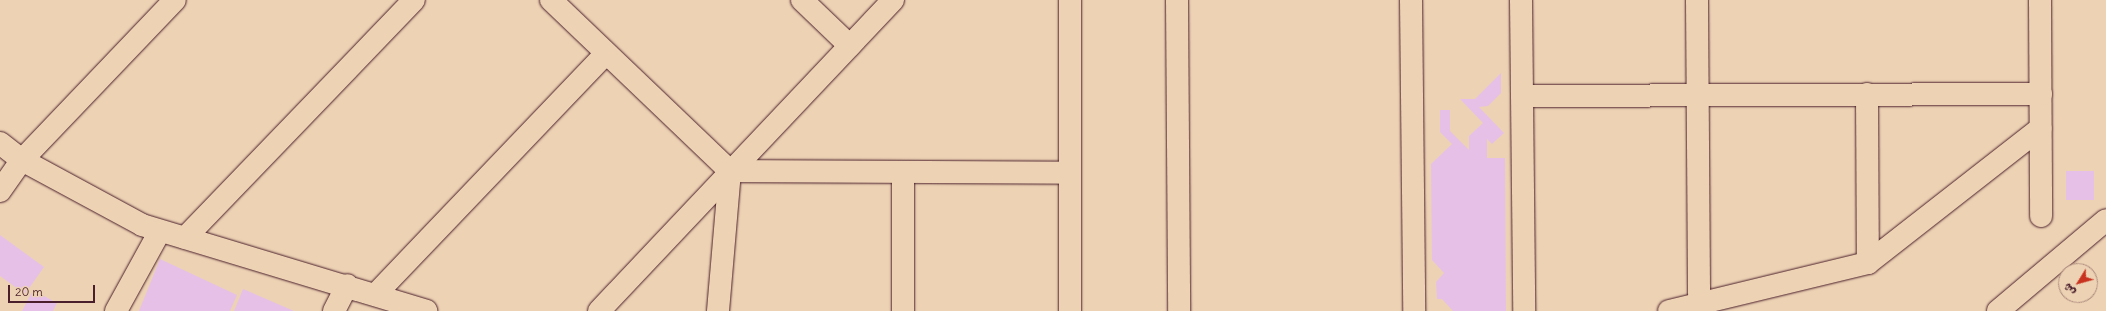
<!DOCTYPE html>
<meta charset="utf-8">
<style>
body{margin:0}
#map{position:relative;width:2106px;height:311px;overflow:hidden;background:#edd2b4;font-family:Delius,"Playpen Sans Arabic",sans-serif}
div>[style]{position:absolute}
.building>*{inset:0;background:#e7c0e8;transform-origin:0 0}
.roads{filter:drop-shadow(0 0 1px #4a1f2b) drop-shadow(0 0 1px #4a1f2b)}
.street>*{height:22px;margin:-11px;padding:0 11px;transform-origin:11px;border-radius:11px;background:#edd2b4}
.secondary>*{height:22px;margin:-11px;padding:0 11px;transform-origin:11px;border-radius:11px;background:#edd2b4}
span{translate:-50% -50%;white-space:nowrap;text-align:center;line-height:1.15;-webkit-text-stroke:3.5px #edd2b4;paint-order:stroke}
.north{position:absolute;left:2058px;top:263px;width:40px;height:40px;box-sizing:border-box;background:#edd2b4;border:1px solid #ac8a7d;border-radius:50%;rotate:233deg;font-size:11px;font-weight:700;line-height:16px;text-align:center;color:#4a1f2b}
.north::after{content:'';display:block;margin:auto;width:14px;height:18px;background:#c8321e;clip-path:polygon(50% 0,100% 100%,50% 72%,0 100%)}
.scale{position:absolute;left:8px;top:285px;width:87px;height:18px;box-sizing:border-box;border:2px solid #4a1f2b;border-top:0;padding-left:5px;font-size:12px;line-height:14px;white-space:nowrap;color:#4a1f2b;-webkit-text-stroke:3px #edd2b4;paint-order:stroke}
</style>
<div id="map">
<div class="building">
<i style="clip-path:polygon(1501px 73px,1501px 93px,1488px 106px,1479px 107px,1504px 133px,1492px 144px,1487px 139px,1487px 158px,1505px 158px,1506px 311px,1453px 311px,1442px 299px,1437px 299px,1436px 282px,1444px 273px,1432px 260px,1431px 164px,1452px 144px,1440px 132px,1440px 110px,1450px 110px,1450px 131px,1469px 150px,1469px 136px,1483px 123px,1460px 99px,1475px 99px)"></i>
<i style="left:2066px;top:171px;width:28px;height:29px"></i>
<i style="clip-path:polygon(0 235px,44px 267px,25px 294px,0 276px)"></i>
<i style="clip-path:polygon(160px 259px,237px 295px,230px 311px,139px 311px)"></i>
<i style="clip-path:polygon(243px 289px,294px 311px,234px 311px)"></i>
<i style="clip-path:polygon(33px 290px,57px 303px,53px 311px,22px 311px)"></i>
</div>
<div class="roads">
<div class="street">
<i style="left:551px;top:0;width:248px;rotate:43.7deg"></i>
<i style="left:730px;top:171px;width:340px;rotate:0.3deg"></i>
<i style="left:802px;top:0;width:66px;rotate:43.8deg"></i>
<i style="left:1177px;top:0;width:311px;rotate:89.6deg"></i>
<i style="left:1411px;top:0;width:311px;rotate:89.4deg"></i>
<i style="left:1521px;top:0;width:311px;rotate:89.4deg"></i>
<i style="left:1697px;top:0;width:305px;rotate:89.6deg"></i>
<i style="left:2040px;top:0;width:216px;rotate:89.7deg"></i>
<i style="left:1867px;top:94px;width:169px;rotate:89.7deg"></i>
<i style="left:1522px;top:96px;width:519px;rotate:-0.22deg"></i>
<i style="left:0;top:143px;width:28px;rotate:38deg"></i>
<i style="left:22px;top:160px;width:136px;rotate:28.4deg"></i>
<i style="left:142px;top:225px;width:297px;rotate:16.8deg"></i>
<i style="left:0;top:191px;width:38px;rotate:-55deg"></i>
<i style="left:22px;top:160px;width:221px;rotate:-46.3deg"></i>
<i style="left:185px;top:238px;width:330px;rotate:-46.1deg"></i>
<i style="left:376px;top:294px;width:333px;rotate:-46.3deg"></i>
<i style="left:116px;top:311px;width:91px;rotate:-61.2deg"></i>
<i style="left:334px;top:311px;width:29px;rotate:-63deg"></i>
<i style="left:599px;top:311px;width:428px;rotate:-46.6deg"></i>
<i style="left:718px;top:311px;width:141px;rotate:-85.1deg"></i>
<i style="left:903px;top:311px;width:139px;rotate:-90deg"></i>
<i style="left:1070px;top:311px;width:311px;rotate:-90deg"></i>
<i style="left:1669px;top:311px;width:205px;rotate:-13.6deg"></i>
<i style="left:1868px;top:263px;width:219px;rotate:-38deg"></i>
</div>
<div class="secondary">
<i style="left:1998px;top:311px;width:141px;rotate:-40.1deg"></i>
</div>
</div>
<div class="north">ش</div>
<div class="scale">20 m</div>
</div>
